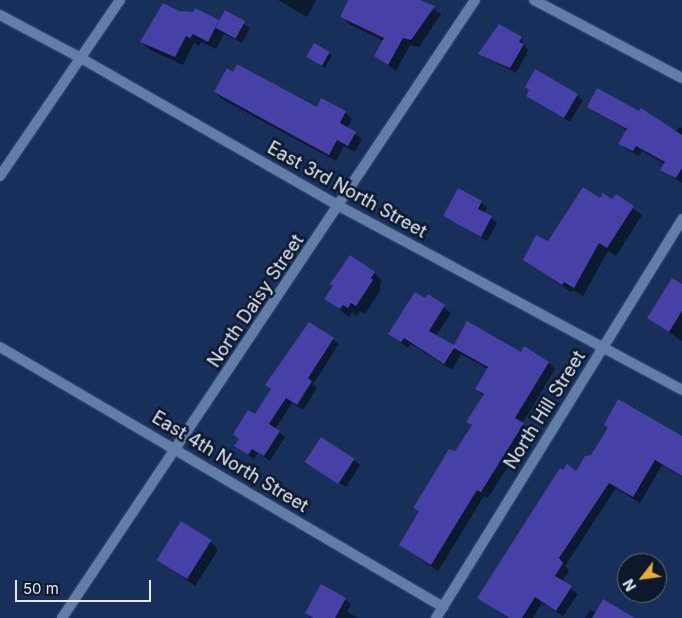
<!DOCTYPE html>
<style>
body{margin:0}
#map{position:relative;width:682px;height:618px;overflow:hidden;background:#172f59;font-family:Inter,sans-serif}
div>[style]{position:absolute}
.shadow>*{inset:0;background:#0007}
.building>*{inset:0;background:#4740a6;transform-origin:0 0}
.roads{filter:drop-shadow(0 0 1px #374d73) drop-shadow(0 0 1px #374d73)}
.minor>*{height:10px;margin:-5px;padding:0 5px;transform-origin:5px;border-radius:5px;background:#647da7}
span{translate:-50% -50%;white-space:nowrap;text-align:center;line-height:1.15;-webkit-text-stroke:5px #0d182b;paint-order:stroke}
.street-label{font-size:18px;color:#e1ebfb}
.north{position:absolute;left:617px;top:553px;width:50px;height:50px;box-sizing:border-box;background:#0d182b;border:1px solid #626c7e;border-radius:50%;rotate:240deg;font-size:14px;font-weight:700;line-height:20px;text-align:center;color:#e1ebfb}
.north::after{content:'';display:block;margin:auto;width:18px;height:22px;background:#e7ac36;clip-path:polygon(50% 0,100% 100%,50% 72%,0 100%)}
.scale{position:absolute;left:15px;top:580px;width:136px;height:22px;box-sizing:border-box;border:2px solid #e1ebfb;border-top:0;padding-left:6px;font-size:15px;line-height:18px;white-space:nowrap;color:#e1ebfb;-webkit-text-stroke:4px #0d182b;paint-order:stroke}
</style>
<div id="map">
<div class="shadow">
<i style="clip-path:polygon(278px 0,316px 0,307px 17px)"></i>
<i style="clip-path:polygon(348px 0,419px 0,441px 14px,419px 47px,410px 45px,396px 71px,375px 56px,384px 41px,349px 24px,341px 16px)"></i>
<i style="clip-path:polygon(179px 12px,219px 22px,225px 12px,250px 28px,242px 43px,224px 34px,216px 49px,201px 42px,199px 46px,194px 43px,183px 65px,150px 50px,141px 42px)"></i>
<i style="clip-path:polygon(521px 38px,528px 51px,516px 73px,480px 54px)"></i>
<i style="clip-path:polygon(329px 53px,332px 55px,325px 68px,308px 57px)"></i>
<i style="clip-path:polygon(233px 74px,317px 108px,345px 112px,352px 119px,347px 128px,362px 139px,355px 152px,344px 146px,336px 161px,222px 99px,215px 92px)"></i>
<i style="clip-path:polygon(527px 95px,577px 95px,583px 100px,570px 122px)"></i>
<i style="clip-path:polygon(589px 107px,676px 132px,679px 127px,682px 128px,682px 183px,662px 169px,665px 164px,642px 151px,639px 156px,626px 149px,620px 143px,628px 131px)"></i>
<i style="clip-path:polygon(616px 196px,642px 215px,616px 256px,608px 251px,583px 296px,573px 290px,571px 292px,524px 260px,613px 201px)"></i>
<i style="clip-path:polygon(481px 202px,487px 208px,484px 213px,497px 223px,487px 241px,444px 216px)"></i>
<i style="clip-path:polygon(374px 273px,382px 281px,379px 287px,381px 289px,365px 314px,360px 311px,357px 316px,352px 312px,349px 317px,326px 299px)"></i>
<i style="clip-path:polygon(682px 285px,682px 341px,649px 318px)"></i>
<i style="clip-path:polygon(428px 296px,451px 313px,436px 336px,454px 346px,521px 354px,548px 362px,555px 369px,522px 424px,530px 431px,488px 498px,484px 496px,438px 571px,400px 545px,420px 512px,415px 507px,472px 426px,468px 422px,484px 396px,477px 389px,488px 369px,461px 354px,452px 370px,411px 344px,408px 348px,390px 334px)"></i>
<i style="clip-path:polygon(333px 339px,339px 344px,313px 384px,317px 388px,303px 410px,292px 403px,275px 429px,285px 437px,270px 461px,258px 453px,254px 459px,241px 451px,236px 446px,255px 416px)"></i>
<i style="clip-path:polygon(682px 438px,682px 477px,662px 465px,640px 503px,616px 488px,565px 566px,569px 570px,562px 582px,578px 594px,563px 616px,542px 603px,533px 618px,507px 618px,479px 598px,577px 472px)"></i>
<i style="clip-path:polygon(354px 460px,360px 465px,346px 487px,307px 462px)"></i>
<i style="clip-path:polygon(210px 541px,218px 550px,195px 586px,159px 560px)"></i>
<i style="clip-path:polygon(345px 599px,351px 604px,347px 612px,358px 618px,311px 618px,306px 613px)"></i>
<i style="clip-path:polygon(590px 610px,597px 613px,632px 618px,585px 618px)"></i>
</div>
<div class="building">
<i style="clip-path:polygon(348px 0,420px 0,435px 6px,411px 40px,403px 38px,388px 65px,374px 56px,384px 38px,340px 17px)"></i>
<i style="clip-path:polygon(163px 3px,179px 11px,193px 12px,195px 8px,219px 20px,208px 42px,193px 34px,190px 38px,186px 36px,175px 57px,140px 42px)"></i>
<i style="left:225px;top:10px;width:23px;height:20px;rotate:29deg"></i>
<i style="clip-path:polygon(499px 24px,522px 37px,519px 42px,524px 44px,510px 68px,478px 54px)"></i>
<i style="left:314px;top:43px;width:18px;height:16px;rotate:29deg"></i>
<i style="clip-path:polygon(237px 64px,317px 107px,321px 98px,346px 111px,340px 123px,356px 132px,348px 146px,337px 140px,329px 155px,214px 92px,227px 68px,233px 72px)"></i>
<i style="clip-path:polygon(535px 69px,578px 94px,564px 118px,526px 96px,529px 90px,525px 87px)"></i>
<i style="clip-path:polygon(597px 88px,639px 111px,641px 108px,682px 135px,682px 168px,676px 178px,660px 170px,665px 162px,636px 146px,633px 151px,618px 144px,627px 129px,587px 107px)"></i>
<i style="clip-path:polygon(583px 187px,600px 198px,603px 193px,612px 199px,616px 194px,634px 206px,607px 248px,599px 243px,574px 288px,564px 282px,562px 285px,523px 260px,536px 235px,548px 241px)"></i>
<i style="clip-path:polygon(458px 188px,482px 201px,478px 209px,492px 216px,481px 237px,443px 216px)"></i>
<i style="clip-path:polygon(350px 255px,375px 272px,371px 278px,373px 280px,356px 306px,351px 303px,348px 308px,343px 305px,340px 309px,324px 299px,333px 286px,330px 284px)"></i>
<i style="clip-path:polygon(672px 278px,682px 284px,682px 311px,669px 332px,647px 318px)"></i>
<i style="clip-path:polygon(415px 292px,425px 298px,428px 294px,445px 305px,429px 331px,454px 345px,467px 321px,521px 352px,524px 346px,549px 362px,515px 418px,524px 423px,481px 492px,477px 490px,431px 565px,399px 545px,419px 511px,413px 508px,434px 474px,449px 449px,455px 451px,472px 425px,466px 422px,484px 394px,475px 389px,488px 367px,454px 348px,444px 364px,404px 338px,401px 342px,388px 334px)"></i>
<i style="clip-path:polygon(309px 322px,334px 338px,308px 378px,312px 381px,297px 405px,286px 398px,269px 424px,280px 431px,264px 456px,252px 449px,248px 455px,234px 446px,239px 439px,233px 434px,248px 410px,255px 414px,271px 389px,265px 385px)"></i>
<i style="clip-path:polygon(618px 399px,682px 436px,682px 476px,655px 460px,633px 497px,609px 483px,559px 558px,563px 563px,555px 576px,572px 586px,556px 611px,535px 597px,522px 618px,509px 618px,477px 598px,560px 468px,563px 470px,567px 464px,576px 471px,585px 456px,591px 455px,608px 428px,604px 425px)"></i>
<i style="left:321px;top:437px;width:40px;height:30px;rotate:33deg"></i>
<i style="left:181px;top:521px;width:36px;height:46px;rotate:32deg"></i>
<i style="clip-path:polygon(321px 584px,346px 598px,335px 618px,313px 618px,305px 613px)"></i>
<i style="clip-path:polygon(603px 599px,635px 618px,592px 618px)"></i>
</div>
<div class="roads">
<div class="minor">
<i style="left:534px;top:0;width:167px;rotate:27.8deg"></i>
<i style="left:0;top:15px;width:89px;rotate:28deg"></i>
<i style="left:79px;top:57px;width:300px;rotate:29.8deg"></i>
<i style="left:339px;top:206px;width:389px;rotate:28.2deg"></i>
<i style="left:0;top:176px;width:213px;rotate:-55.7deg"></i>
<i style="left:0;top:347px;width:514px;rotate:30.41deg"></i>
<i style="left:62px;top:618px;width:743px;rotate:-56.25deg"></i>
<i style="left:436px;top:618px;width:469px;rotate:-58.3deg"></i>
</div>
</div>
<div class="street-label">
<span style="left:347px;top:190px;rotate:29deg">East 3rd North Street</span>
<span style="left:256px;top:301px;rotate:-56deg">North Daisy Street</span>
<span style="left:545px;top:410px;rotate:-58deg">North Hill Street</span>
<span style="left:230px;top:462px;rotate:31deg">East 4th North Street</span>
</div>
<div class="north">N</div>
<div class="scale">50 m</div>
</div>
